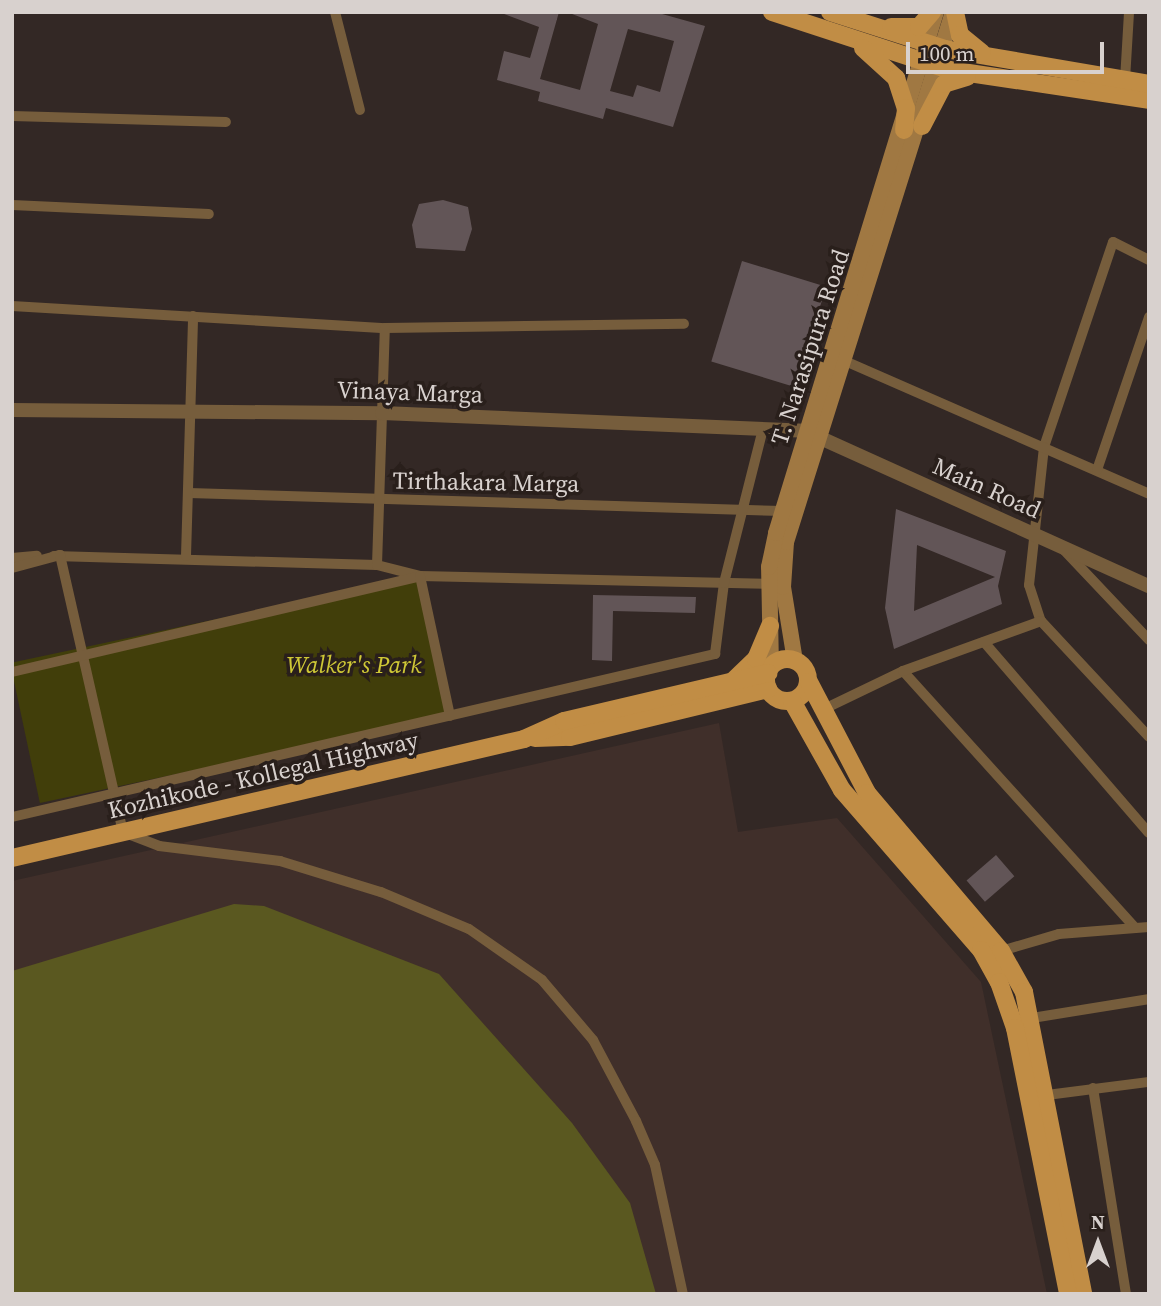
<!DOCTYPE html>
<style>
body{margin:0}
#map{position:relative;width:1161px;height:1306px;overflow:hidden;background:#332825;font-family:"Source Serif 4",serif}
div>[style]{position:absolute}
.built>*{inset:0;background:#402f2a}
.green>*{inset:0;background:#413e0a;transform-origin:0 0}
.forest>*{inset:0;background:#5a5820}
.building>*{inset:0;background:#625557;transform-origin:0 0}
.minor>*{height:10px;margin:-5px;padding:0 5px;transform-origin:5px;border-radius:5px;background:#765d3c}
.tertiary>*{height:14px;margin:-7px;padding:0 7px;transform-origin:7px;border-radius:7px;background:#765d3c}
.secondary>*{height:16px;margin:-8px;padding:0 8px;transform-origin:8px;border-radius:8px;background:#a07842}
.primary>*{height:18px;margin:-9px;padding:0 9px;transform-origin:9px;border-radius:9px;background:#c18d45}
.primary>.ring{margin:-9px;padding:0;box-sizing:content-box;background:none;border:18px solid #c18d45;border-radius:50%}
span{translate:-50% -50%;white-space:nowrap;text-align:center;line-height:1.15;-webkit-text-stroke:7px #291f1b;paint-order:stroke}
.street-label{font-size:24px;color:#d8d1ce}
.park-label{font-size:24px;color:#cfc836;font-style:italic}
.frame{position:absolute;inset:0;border:14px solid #d8d1ce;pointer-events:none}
.north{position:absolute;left:1063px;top:1208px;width:70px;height:70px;-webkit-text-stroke:5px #291f1b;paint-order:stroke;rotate:0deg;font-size:19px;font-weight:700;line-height:28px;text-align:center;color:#d8d1ce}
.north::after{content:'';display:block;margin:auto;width:24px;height:32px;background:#d8d1ce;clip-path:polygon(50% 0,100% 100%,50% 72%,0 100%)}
.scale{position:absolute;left:906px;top:42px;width:198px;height:32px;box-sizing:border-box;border:4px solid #d8d1ce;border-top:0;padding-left:9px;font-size:21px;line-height:24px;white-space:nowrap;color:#d8d1ce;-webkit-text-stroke:5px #291f1b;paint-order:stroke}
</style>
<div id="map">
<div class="built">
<i style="clip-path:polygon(719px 723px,738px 832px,837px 818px,981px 982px,1047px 1294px,12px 1294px,12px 881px)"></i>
</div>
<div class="green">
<i style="left:420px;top:576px;width:143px;height:419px;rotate:78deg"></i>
</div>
<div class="forest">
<i style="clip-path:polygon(234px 904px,264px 906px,439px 974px,572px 1123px,630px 1203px,656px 1294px,12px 1294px,12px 971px)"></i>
</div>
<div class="building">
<i style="clip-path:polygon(evenodd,499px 12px,559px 12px,540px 79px,580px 90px,598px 24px,567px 12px,655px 12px,705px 26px,673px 127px,606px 108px,603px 119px,538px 101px,540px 92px,497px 80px,504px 51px,530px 58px,539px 27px,499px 12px,628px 29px,674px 41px,660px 92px,637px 85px,633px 97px,610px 91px,628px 29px)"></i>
<i style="clip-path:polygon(443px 200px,468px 207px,472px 229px,465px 251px,416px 248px,412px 225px,419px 204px)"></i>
<i style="left:742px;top:261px;width:88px;height:105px;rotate:17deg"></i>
<i style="clip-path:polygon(evenodd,896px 509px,1006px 551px,998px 586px,1002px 604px,894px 649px,885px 608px,896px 509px,917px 545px,995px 577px,914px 611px,917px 545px)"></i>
<i style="clip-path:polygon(593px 595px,696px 597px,695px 613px,613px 611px,612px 661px,592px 660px)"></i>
<i style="left:996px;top:855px;width:28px;height:39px;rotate:49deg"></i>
</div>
<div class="minor">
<i style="left:335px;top:12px;width:101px;rotate:75.7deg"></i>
<i style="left:1125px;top:80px;width:68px;rotate:-86.6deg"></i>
<i style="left:12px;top:116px;width:214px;rotate:1.6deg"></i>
<i style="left:12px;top:205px;width:197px;rotate:2.6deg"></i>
<i style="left:1149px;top:260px;width:40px;rotate:-153.4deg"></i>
<i style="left:1113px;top:242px;width:216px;rotate:108.6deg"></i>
<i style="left:1044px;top:447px;width:139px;rotate:96.2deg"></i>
<i style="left:1029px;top:585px;width:38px;rotate:72deg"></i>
<i style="left:1041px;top:621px;width:158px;rotate:47deg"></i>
<i style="left:12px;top:306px;width:374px;rotate:3.4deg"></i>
<i style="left:385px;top:328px;width:299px;rotate:-0.8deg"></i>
<i style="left:845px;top:361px;width:332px;rotate:23.6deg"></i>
<i style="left:1097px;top:470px;width:162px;rotate:-71.2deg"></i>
<i style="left:189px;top:493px;width:594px;rotate:1.74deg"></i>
<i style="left:1064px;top:550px;width:124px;rotate:46.6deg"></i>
<i style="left:54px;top:556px;width:323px;rotate:1.6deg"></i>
<i style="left:377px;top:565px;width:44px;rotate:14.3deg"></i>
<i style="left:420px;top:576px;width:349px;rotate:1.3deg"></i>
<i style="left:186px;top:556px;width:240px;rotate:-88.3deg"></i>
<i style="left:12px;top:558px;width:25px;rotate:-5deg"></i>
<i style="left:377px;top:565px;width:237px;rotate:-88.1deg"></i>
<i style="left:12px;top:568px;width:50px;rotate:-15.2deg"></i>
<i style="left:60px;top:555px;width:284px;rotate:77.2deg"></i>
<i style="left:123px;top:832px;width:39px;rotate:21deg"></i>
<i style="left:159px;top:846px;width:122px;rotate:7.1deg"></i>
<i style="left:280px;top:861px;width:106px;rotate:17.1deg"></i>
<i style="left:381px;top:892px;width:95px;rotate:22.8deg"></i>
<i style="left:469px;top:929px;width:89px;rotate:34.9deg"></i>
<i style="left:542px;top:980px;width:79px;rotate:49.6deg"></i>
<i style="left:593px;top:1040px;width:92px;rotate:62deg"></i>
<i style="left:636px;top:1121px;width:48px;rotate:66.6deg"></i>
<i style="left:655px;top:1165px;width:132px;rotate:77.8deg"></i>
<i style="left:984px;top:642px;width:252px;rotate:49.2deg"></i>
<i style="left:903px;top:671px;width:346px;rotate:47.9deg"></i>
<i style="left:12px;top:672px;width:419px;rotate:-13.2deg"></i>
<i style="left:420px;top:576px;width:143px;rotate:77.9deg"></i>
<i style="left:822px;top:710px;width:90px;rotate:-25.7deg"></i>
<i style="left:903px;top:671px;width:147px;rotate:-19.9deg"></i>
<i style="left:12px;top:817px;width:722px;rotate:-13.05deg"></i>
<i style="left:715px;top:654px;width:72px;rotate:-82.8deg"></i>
<i style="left:724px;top:583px;width:159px;rotate:-75.8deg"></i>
<i style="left:1001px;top:951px;width:60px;rotate:-16.3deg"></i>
<i style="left:1059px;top:934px;width:90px;rotate:-4.4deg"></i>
<i style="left:1032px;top:1018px;width:119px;rotate:-9.2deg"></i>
<i style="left:1093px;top:1088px;width:209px;rotate:80.9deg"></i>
<i style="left:1047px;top:1095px;width:103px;rotate:-7.3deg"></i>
</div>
<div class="tertiary">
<i style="left:12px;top:410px;width:370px;rotate:0.5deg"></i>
<i style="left:382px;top:413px;width:423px;rotate:2.4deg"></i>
<i style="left:805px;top:431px;width:377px;rotate:24.3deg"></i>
</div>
<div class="secondary">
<i style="left:795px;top:661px;width:75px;rotate:-99.2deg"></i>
<i style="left:783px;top:587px;width:45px;rotate:-86.2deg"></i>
<i style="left:786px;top:542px;width:556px;rotate:-72.51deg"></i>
<i style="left:771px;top:668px;width:101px;rotate:-91.1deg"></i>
<i style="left:769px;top:567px;width:35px;rotate:-78deg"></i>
<i style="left:776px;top:533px;width:545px;rotate:-72.93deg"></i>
</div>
<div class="primary">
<i style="left:772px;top:12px;width:186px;rotate:18.1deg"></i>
<i style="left:949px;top:70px;width:202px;rotate:8.5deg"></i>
<i style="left:830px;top:12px;width:121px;rotate:17.8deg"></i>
<i style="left:945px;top:49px;width:207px;rotate:9.7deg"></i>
<i style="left:955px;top:12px;width:24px;rotate:78deg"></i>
<i style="left:960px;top:35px;width:28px;rotate:39deg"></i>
<i style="left:891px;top:27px;width:28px"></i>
<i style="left:919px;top:27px;width:20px;rotate:-49deg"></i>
<i style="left:863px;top:48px;width:45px;rotate:42.3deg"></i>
<i style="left:896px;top:78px;width:32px;rotate:72deg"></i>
<i style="left:906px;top:108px;width:22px;rotate:95deg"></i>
<i style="left:922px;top:126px;width:47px;rotate:-62.4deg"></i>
<i style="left:944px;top:84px;width:24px;rotate:-17deg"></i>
<i class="ring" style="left:766px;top:659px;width:24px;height:24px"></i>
<i style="left:734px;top:680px;width:30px;rotate:-44deg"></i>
<i style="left:756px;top:659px;width:36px;rotate:-67deg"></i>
<i style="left:809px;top:682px;width:125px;rotate:62.4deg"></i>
<i style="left:867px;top:793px;width:207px;rotate:49.7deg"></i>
<i style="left:1001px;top:951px;width:47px;rotate:60.7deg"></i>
<i style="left:1024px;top:992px;width:308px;rotate:78.9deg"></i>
<i style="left:792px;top:701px;width:102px;rotate:60.7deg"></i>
<i style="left:842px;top:790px;width:212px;rotate:49deg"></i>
<i style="left:981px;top:950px;width:37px;rotate:61deg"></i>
<i style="left:999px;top:982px;width:49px;rotate:70.8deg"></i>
<i style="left:1015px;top:1028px;width:271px;rotate:78.7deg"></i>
<i style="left:535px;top:738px;width:35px;rotate:-2deg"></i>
<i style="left:570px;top:737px;width:204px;rotate:-13.6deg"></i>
<i style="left:12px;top:858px;width:526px;rotate:-13.08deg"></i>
<i style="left:524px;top:739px;width:44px;rotate:-24.2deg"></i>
<i style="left:564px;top:721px;width:210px;rotate:-13.2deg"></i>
</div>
<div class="street-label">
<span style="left:810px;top:347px;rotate:-72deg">T. Narasipura Road</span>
<span style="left:410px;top:392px;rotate:2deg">Vinaya Marga</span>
<span style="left:486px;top:482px;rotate:1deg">Tirthakara Marga</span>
<span style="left:987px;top:488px;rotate:24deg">Main Road</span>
<span style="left:263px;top:775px;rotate:-13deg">Kozhikode - Kollegal Highway</span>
</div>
<div class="park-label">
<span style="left:354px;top:665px">Walker's Park</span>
</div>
<div class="frame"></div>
<div class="north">N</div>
<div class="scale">100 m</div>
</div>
